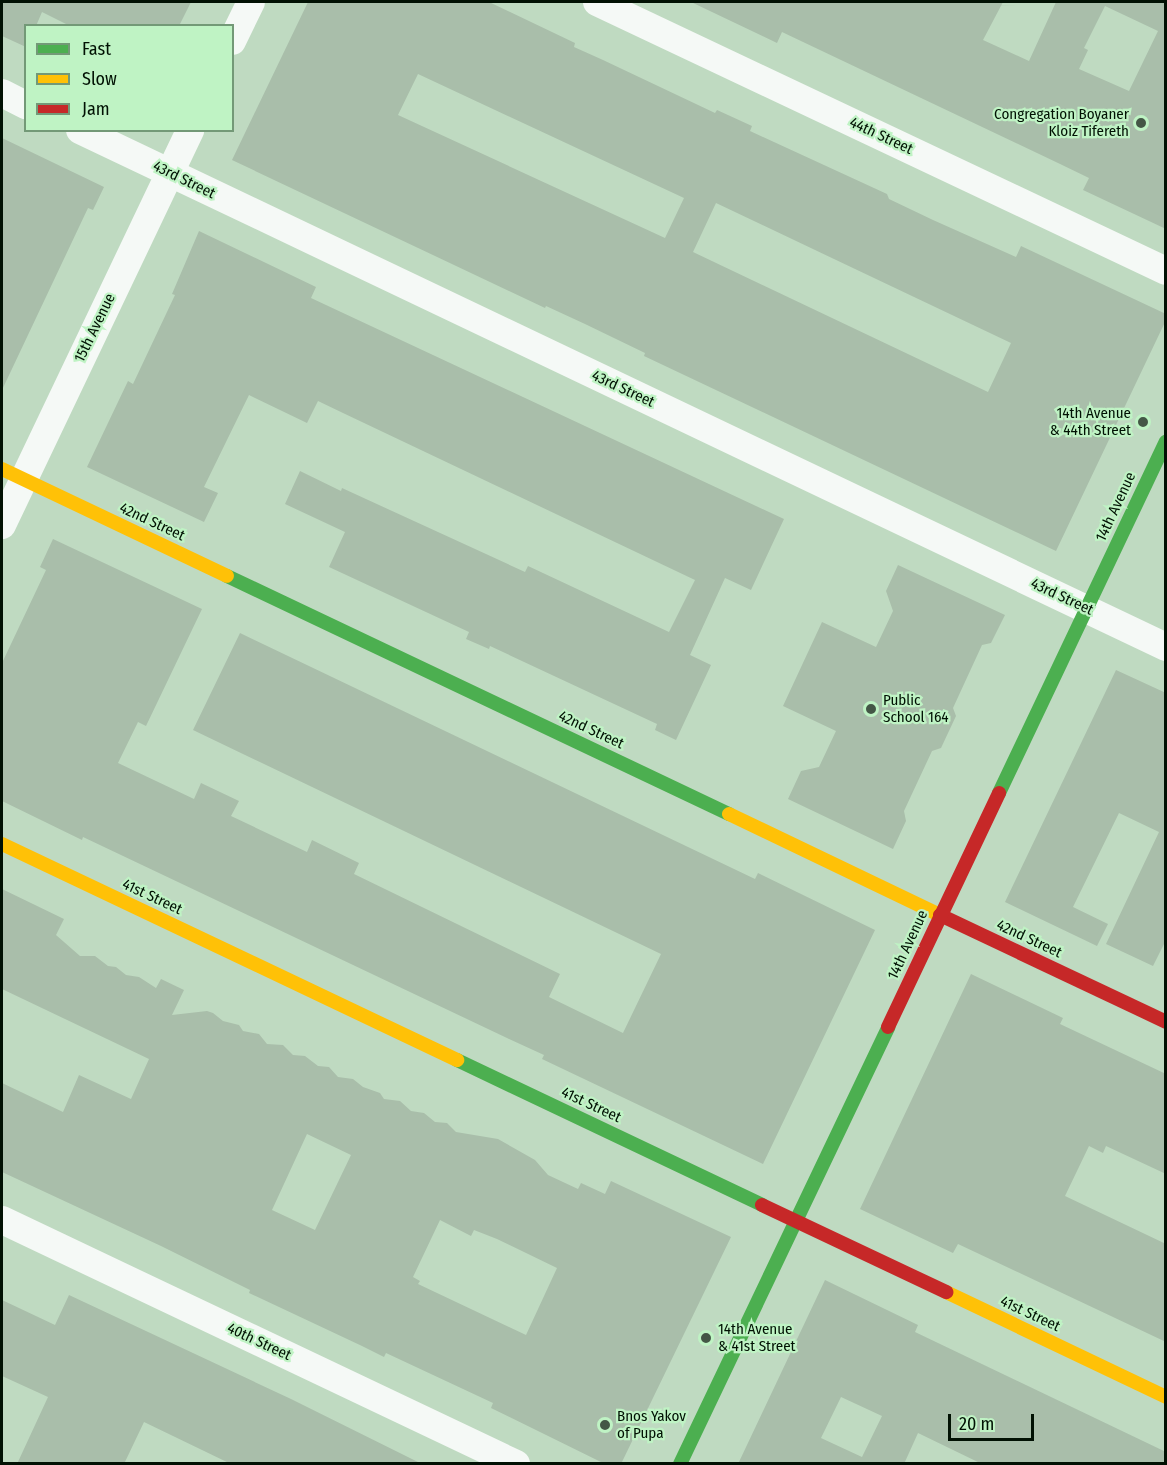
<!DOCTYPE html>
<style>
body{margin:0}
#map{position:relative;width:1167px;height:1465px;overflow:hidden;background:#bfdac1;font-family:"Fira Sans Condensed",sans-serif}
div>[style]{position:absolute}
.building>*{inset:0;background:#a9beaa}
.street>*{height:28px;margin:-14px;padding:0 14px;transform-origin:14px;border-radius:14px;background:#f5f9f6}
.fast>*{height:14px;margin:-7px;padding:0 7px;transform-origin:7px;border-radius:7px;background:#4caf50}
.slow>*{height:14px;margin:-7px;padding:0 7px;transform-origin:7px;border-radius:7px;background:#ffc107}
.jam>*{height:14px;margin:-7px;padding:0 7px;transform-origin:7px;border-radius:7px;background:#c62828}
.dots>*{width:16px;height:16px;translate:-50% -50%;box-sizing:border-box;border:3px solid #bff3c4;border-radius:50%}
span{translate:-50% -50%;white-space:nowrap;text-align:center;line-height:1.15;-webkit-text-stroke:4.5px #bff3c4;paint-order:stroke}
.poi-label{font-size:15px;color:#011103}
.right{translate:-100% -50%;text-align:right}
.left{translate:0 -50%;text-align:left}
.street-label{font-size:15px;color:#011103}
.frame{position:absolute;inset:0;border:3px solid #011103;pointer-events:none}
.legend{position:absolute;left:24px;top:24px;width:210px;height:108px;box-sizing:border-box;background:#bff3c4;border:2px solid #739977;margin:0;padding:8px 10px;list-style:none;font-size:18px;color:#011103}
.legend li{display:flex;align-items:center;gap:12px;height:30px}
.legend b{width:30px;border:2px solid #739977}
.scale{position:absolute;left:948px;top:1414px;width:86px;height:27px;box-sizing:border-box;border:3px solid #011103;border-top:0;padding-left:8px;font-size:18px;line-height:21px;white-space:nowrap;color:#011103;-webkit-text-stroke:4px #bff3c4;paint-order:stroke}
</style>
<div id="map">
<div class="building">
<i style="clip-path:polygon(2px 2px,191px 2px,179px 26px,70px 26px,42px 12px,36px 26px,26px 26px,26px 47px,2px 36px)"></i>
<i style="clip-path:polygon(evenodd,308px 2px,489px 2px,575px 43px,574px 47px,603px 60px,715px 113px,717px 110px,752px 126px,750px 131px,887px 194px,889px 199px,933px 220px,1016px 257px,1021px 246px,1166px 314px,1166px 320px,1056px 551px,644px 356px,645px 353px,585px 324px,546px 306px,545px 308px,232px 160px,308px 2px,418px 74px,684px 198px,665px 238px,398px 115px,418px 74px,308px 2px,716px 203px,1011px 343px,988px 392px,693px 252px,716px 203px)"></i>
<i style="clip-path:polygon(evenodd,691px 2px,1003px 2px,983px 40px,1029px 61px,1056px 2px,1166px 2px,1166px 229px,1083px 190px,1089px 178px,1058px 163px,782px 32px,777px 43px,691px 2px,1105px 6px,1158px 31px,1129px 91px,1079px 69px,1088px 50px,1084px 48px,1105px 6px)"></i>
<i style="clip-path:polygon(2px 138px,104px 187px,93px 210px,88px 208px,2px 390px)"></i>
<i style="clip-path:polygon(199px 231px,316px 287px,311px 298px,784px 519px,751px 590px,725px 578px,690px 655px,711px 665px,676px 740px,655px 730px,657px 724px,490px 646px,489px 649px,466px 639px,469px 632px,329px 567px,345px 532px,285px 504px,300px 471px,341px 491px,342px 488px,525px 572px,528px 566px,669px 632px,695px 580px,343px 413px,318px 401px,307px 423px,249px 395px,204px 487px,218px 493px,204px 522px,87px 467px,128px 381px,133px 384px,175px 295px,172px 294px)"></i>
<i style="clip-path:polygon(53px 539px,202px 609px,146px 726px,138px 722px,118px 763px,194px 799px,201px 783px,239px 801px,231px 816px,307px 852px,312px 840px,359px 863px,354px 874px,560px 974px,549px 997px,623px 1033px,661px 954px,193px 730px,240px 633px,755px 879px,758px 873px,875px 930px,763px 1164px,542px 1059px,544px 1055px,507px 1038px,83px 837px,82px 840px,2px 801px,2px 663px,46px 570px,40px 567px)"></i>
<i style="clip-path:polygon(898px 565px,1005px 615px,991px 643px,982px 645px,953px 708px,956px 716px,941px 748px,932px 751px,904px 811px,906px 821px,893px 849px,788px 799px,801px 771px,819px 767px,836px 731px,783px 706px,822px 622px,876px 647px,893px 611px,886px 591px)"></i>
<i style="clip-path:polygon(1116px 670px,1166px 693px,1166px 940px,1153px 966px,1106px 944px,1159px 832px,1119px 813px,1073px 907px,1108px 924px,1097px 946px,1005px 902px)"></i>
<i style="clip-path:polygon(evenodd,2px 889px,64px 919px,56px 935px,80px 956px,95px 956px,108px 966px,116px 967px,126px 975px,139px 977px,156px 988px,161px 979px,184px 990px,172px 1015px,207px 1011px,213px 1013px,223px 1021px,239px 1025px,243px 1031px,259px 1034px,267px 1044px,283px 1045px,293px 1055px,305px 1056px,318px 1066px,329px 1067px,338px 1077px,353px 1079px,363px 1087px,380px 1093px,384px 1099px,400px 1101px,411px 1111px,424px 1113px,435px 1122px,447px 1123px,456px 1132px,498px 1139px,535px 1160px,548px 1175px,578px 1189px,581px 1183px,605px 1194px,611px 1181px,731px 1237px,621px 1464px,605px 1464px,491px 1408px,493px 1403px,386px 1353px,384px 1357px,362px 1346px,249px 1293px,250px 1290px,161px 1246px,2px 1172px,2px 1083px,63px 1112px,79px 1075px,131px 1099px,149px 1059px,2px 989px,2px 889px,307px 1134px,351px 1155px,315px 1230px,272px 1210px,307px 1134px,2px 889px,440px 1220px,471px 1236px,474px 1230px,497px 1239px,557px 1268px,526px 1335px,418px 1284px,420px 1281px,413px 1277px,440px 1220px)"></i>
<i style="clip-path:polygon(971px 974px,1063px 1018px,1060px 1024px,1166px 1074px,1166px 1174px,1106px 1146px,1103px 1153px,1089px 1146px,1065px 1196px,1166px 1244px,1166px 1342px,958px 1244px,953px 1253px,860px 1209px)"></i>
<i style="clip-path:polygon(evenodd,825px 1280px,918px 1325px,915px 1332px,1166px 1452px,1166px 1464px,982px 1464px,918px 1433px,904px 1464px,738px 1464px,825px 1280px,841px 1397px,882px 1416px,862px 1457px,821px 1438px,841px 1397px)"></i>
<i style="clip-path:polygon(69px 1295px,291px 1399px,422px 1464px,231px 1464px,144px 1422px,124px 1464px,17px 1464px,48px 1397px,2px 1376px,2px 1300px,55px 1325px)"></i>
</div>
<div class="street">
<i style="left:597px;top:2px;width:629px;rotate:25.3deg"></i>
<i style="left:232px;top:41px;width:43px;rotate:-64deg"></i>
<i style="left:2px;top:93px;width:27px;rotate:27deg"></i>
<i style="left:80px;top:130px;width:1203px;rotate:25.46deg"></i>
<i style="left:2px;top:525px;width:437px;rotate:-64.5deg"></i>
<i style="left:2px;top:1220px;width:569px;rotate:25.39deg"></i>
</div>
<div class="fast">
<i style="left:227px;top:576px;width:556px;rotate:25.37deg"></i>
<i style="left:999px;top:793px;width:389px;rotate:-64.6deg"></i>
<i style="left:457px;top:1060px;width:338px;rotate:25.4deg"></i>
<i style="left:680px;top:1464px;width:484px;rotate:-64.5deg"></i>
</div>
<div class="slow">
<i style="left:2px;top:469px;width:249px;rotate:25.4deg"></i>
<i style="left:729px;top:814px;width:234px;rotate:25.6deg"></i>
<i style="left:2px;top:844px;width:504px;rotate:25.39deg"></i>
<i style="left:946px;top:1292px;width:244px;rotate:25.5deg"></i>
</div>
<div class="jam">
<i style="left:940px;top:915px;width:250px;rotate:25.3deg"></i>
<i style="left:888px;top:1027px;width:259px;rotate:-64.6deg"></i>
<i style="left:762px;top:1205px;width:204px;rotate:25.3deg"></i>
</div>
<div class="dots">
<i style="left:1141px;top:123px;background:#445746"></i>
<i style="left:1143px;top:422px;background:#445746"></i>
<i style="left:871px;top:709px;background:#445746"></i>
<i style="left:706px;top:1338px;background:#445746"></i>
<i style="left:605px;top:1425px;background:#445746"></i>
</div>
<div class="poi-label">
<span class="right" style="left:1129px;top:123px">Congregation Boyaner<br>Kloiz Tifereth</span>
<span class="right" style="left:1131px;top:422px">14th Avenue<br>&amp; 44th Street</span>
<span class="left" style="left:883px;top:709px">Public<br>School 164</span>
<span class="left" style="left:718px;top:1338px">14th Avenue<br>&amp; 41st Street</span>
<span class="left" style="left:617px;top:1425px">Bnos Yakov<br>of Pupa</span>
</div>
<div class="street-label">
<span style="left:881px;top:136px;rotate:25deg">44th Street</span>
<span style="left:184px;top:180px;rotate:26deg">43rd Street</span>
<span style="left:95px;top:328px;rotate:-64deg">15th Avenue</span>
<span style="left:623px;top:389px;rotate:25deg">43rd Street</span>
<span style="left:1116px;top:507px;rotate:-65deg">14th Avenue</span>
<span style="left:152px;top:522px;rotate:25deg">42nd Street</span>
<span style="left:1062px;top:597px;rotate:25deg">43rd Street</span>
<span style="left:591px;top:730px;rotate:25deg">42nd Street</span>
<span style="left:152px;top:897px;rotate:25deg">41st Street</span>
<span style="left:1029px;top:939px;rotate:25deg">42nd Street</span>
<span style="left:908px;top:945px;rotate:-65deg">14th Avenue</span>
<span style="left:591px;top:1105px;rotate:25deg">41st Street</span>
<span style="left:1030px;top:1314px;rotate:25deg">41st Street</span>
<span style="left:259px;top:1342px;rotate:25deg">40th Street</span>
</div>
<div class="frame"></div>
<ul class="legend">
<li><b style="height:8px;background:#4caf50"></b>Fast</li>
<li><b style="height:8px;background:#ffc107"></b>Slow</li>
<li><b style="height:8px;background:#c62828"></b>Jam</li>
</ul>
<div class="scale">20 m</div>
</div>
